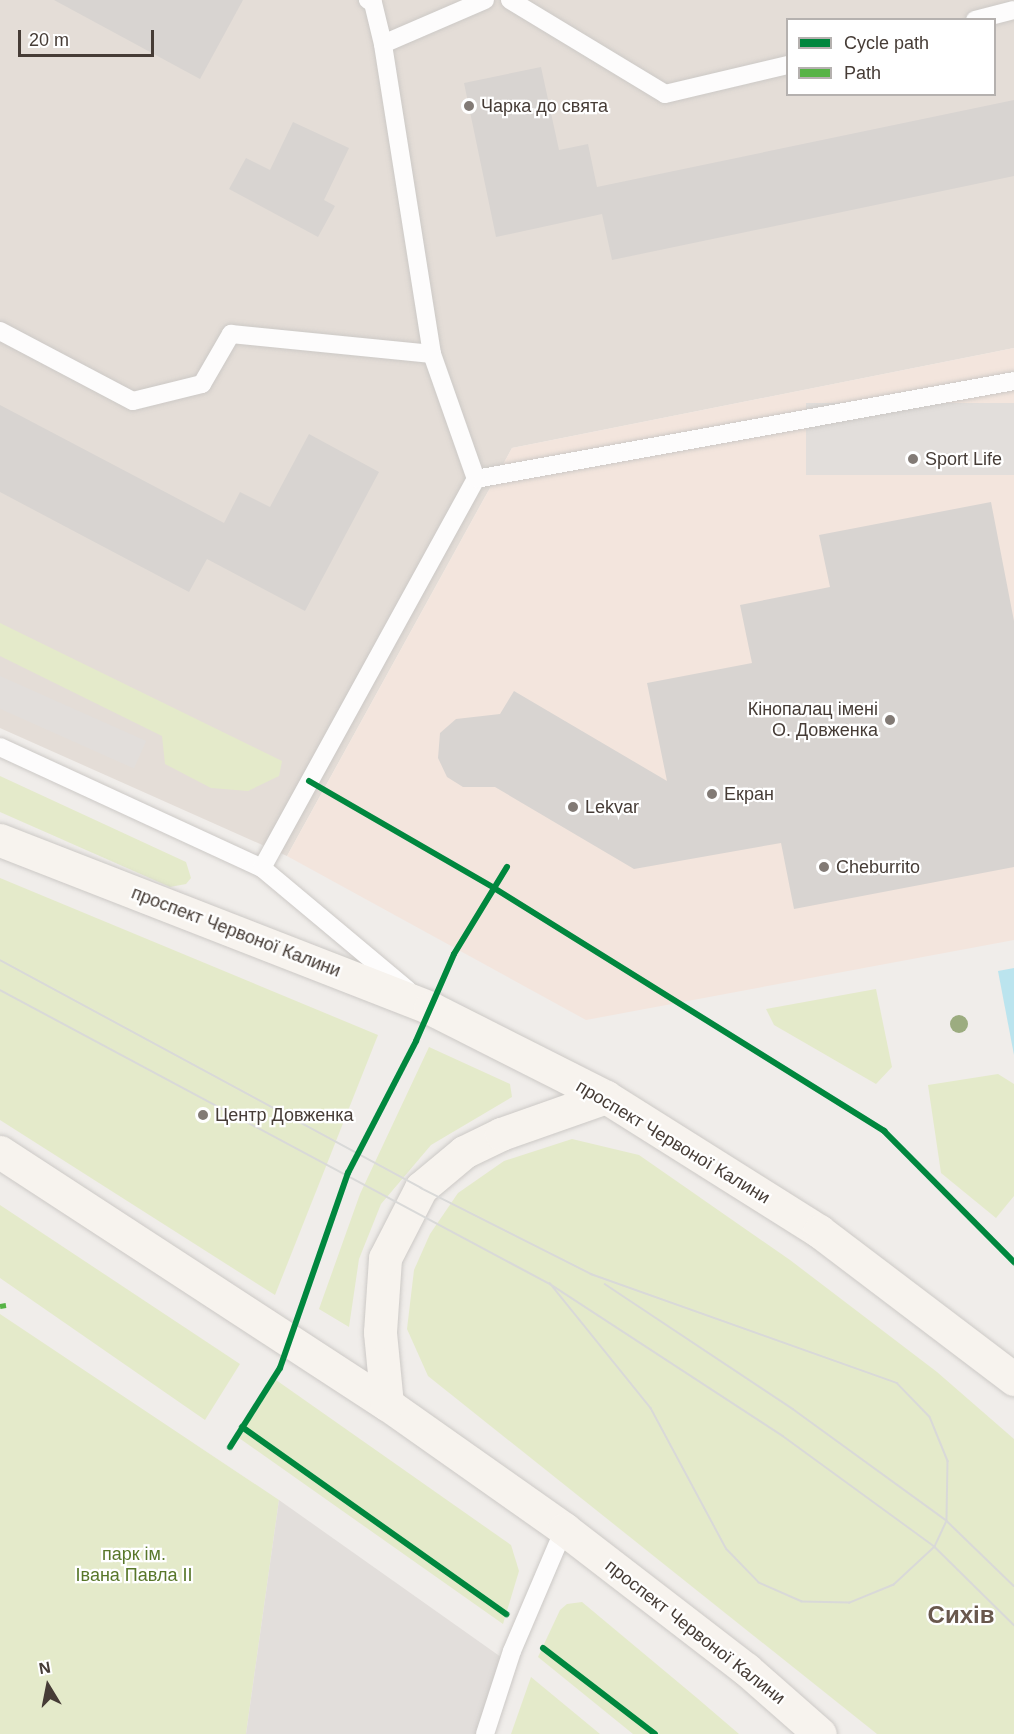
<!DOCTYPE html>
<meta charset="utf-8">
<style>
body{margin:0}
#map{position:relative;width:1014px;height:1734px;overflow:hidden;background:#f0edea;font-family:Arial,sans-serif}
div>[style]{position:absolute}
.residential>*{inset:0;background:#e4ddd7}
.commercial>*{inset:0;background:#f3e5dd}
.green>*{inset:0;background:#e4eaca}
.parking>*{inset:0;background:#e2dedb;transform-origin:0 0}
.water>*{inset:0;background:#bbe4ee}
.building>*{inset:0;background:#d8d4d1}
.roads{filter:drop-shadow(0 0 2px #ccc9c6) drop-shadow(0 0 2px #ccc9c6)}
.service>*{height:18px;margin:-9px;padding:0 9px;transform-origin:9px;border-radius:9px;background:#fdfcfc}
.secondary>*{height:33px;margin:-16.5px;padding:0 16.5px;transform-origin:16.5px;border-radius:16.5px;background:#f7f3ee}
.tram>*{height:1.5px;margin:-0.75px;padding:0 0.75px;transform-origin:0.75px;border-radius:0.75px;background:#d9d9d8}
.quiet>*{height:4.5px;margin-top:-2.25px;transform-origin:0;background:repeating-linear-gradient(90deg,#57b346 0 9px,transparent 0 13.5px)}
.cycleway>*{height:6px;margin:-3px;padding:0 3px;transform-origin:3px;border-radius:3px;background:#00873e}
.trees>*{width:18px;height:18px;margin:-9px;border-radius:50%;background:#9cac80}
.dots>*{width:16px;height:16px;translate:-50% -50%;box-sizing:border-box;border:3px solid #fff;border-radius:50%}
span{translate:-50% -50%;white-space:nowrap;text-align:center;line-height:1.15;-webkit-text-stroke:4.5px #fff;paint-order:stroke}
.poi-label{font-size:18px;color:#463c36}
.left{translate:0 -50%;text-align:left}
.right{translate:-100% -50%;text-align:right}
.street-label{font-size:18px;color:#463c36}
.park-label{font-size:18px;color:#58772a}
.district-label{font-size:24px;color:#69584d;font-weight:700}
.legend{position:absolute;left:786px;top:18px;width:210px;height:78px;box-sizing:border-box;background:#fff;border:2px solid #b5b1af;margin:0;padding:8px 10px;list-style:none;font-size:18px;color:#463c36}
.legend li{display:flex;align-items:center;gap:12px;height:30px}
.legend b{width:30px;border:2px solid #b5b1af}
.north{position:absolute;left:18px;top:1656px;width:60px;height:60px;-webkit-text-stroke:4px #fff;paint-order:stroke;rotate:350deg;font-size:16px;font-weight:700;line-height:24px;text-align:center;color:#463c36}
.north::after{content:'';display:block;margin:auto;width:21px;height:27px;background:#463c36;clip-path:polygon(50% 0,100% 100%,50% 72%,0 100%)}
.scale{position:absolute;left:18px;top:30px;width:136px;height:27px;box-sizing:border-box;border:3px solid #463c36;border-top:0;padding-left:8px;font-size:18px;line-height:21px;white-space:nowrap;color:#463c36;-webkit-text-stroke:4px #fff;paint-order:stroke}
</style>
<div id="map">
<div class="residential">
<i style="clip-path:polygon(evenodd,0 0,1014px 0,1014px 348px,512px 448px,287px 856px,0 728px,0 0,788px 20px,994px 20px,994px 94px,788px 94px,788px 20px)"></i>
</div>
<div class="commercial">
<i style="clip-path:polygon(1014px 348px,1014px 940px,586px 1020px,287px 856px,512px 448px)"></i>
</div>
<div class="green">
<i style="clip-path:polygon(0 623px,282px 761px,279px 776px,248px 791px,211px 788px,165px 764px,162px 736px,0 656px)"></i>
<i style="clip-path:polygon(0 776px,186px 862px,191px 878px,186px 884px,170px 887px,0 812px)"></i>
<i style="clip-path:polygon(0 878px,378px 1035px,275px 1295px,0 1120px)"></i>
<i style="clip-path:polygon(876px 989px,892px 1067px,876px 1084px,774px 1025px,766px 1009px)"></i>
<i style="clip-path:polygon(429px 1047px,510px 1084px,512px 1097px,431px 1145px,381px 1204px,359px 1259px,349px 1327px,319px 1309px,360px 1194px)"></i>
<i style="clip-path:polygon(998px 1074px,1014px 1084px,1014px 1196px,996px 1218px,941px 1173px,928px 1085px)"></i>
<i style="clip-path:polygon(572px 1139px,639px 1155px,790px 1260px,937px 1372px,1014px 1439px,1014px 1734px,877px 1734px,428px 1376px,407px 1329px,414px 1270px,430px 1234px,458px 1193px,504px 1161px)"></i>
<i style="clip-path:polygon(0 1205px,240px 1364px,205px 1420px,0 1278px)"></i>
<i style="clip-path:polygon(0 1314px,279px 1500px,246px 1734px,0 1734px)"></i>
<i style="clip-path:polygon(276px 1380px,511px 1545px,519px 1571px,503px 1624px,239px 1438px)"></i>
<i style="clip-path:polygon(582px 1602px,697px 1698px,739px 1734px,633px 1734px,538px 1657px,560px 1610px,567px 1604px)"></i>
<i style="clip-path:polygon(531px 1677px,600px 1734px,511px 1734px)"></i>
</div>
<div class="parking">
<i style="left:1014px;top:403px;width:72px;height:208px;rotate:90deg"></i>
<i style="left:0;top:676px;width:160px;height:30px;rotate:24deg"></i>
<i style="clip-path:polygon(279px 1500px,508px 1662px,485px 1734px,246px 1734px)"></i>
</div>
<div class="water">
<i style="clip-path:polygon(1014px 968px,1014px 1055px,998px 971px)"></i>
</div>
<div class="building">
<i style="clip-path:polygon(54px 0,243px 0,200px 79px)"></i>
<i style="clip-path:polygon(541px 67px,559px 150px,588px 144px,597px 187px,1014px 100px,1014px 176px,612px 260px,602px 214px,496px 237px,464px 83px)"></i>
<i style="clip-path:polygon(293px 122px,349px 148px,324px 200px,335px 206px,318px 237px,229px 189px,246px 158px,270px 170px)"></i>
<i style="clip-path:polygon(0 405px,224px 523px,240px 492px,270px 507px,309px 434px,379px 472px,305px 611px,207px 559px,189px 592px,0 492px)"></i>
<i style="clip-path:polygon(991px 502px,1014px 621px,1014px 867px,794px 909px,781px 843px,634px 869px,495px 787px,463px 787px,447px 777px,438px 758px,440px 733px,456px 719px,500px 714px,514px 691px,667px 781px,647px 683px,752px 663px,740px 605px,830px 587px,819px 535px)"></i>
</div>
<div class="roads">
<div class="service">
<i style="left:510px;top:0;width:181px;rotate:31.2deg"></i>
<i style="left:665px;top:94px;width:126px;rotate:-13.3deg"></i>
<i style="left:975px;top:20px;width:40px;rotate:-14.4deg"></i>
<i style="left:383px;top:44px;width:111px;rotate:-23.3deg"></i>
<i style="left:0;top:331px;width:150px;rotate:27.8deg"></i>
<i style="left:133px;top:401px;width:71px;rotate:-13.8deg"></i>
<i style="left:202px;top:384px;width:58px;rotate:-59.9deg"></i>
<i style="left:231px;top:334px;width:202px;rotate:5.7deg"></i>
<i style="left:476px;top:479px;width:547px;rotate:-10.32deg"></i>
<i style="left:0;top:747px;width:289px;rotate:24.8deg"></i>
<i style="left:262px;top:868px;width:190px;rotate:39.9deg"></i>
<i style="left:262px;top:868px;width:444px;rotate:-61.2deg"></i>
<i style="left:476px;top:479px;width:133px;rotate:-109.4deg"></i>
<i style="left:432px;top:354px;width:314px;rotate:-99deg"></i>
<i style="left:383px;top:44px;width:42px;rotate:-103.7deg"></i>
<i style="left:373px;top:3px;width:6px;rotate:-149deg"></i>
<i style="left:485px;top:1734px;width:87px;rotate:-72deg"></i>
<i style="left:512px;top:1651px;width:133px;rotate:-66.9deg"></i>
</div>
<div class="secondary">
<i style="left:0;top:840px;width:462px;rotate:21.3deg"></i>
<i style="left:430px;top:1008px;width:197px;rotate:26.8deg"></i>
<i style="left:606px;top:1097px;width:252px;rotate:32.2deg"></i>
<i style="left:819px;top:1231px;width:245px;rotate:37.2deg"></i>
<i style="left:0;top:1152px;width:462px;rotate:33.1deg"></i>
<i style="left:387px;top:1404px;width:217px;rotate:35.2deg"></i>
<i style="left:564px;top:1529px;width:230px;rotate:37.6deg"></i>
<i style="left:746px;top:1669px;width:98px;rotate:41.3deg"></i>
<i style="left:387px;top:1404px;width:72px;rotate:-95.6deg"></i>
<i style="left:380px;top:1332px;width:74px;rotate:-86.1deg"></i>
<i style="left:385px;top:1258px;width:79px;rotate:-62.8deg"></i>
<i style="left:421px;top:1188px;width:56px;rotate:-39.9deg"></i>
<i style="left:464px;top:1152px;width:41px;rotate:-25.9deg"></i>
<i style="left:501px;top:1134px;width:111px;rotate:-19.4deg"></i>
</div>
</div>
<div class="tram">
<i style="left:0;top:960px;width:479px;rotate:28.4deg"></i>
<i style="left:421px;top:1188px;width:191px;rotate:26.8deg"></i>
<i style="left:591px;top:1274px;width:325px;rotate:19.6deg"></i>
<i style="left:897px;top:1383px;width:47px;rotate:45.9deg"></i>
<i style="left:930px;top:1417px;width:48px;rotate:67.8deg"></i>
<i style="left:948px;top:1461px;width:60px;rotate:91deg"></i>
<i style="left:947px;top:1521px;width:29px;rotate:115deg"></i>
<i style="left:935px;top:1547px;width:56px;rotate:137.2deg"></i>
<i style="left:894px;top:1585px;width:48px;rotate:157.8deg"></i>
<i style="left:850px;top:1603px;width:48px;rotate:-178.8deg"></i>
<i style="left:802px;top:1602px;width:47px;rotate:-156.2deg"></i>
<i style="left:759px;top:1583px;width:47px;rotate:-134.1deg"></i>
<i style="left:726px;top:1549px;width:159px;rotate:-118.2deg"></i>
<i style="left:651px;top:1409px;width:161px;rotate:-128.9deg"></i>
<i style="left:0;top:990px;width:624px;rotate:28.13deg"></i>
<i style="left:550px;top:1284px;width:278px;rotate:33.1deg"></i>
<i style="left:783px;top:1436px;width:188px;rotate:36.1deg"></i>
<i style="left:935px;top:1547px;width:111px;rotate:44.6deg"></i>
<i style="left:605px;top:1284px;width:226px;rotate:33.6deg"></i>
<i style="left:793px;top:1409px;width:190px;rotate:36deg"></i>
<i style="left:947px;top:1521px;width:93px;rotate:44.1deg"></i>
</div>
<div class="quiet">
<i style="left:0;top:1306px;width:6px;rotate:-9deg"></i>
</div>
<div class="cycleway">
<i style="left:309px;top:781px;width:214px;rotate:30deg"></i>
<i style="left:494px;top:888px;width:460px;rotate:31.9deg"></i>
<i style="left:884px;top:1131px;width:185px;rotate:45.2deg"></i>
<i style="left:242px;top:1427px;width:324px;rotate:35.3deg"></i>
<i style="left:230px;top:1447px;width:93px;rotate:-57.7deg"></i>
<i style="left:280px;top:1368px;width:207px;rotate:-70.8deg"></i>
<i style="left:348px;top:1173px;width:148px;rotate:-62.7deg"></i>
<i style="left:416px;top:1041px;width:95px;rotate:-66.4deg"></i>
<i style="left:454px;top:954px;width:102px;rotate:-58.7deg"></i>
<i style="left:543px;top:1648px;width:141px;rotate:37.5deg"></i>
</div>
<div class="trees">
<i style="left:959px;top:1024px"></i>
</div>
<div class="dots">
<i style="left:469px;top:106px;background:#827a75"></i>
<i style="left:913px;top:459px;background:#827a75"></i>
<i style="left:890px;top:720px;background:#827a75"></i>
<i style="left:712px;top:794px;background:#827a75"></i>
<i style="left:573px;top:807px;background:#827a75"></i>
<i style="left:824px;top:867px;background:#827a75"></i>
<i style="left:203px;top:1115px;background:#827a75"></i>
</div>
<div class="poi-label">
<span class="left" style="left:481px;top:106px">Чарка до свята</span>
<span class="left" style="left:925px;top:459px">Sport Life</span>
<span class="right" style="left:878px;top:720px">Кінопалац імені<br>О. Довженка</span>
<span class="left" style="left:724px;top:794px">Екран</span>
<span class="left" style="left:585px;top:807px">Lekvar</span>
<span class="left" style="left:836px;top:867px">Cheburrito</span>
<span class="left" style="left:215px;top:1115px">Центр Довженка</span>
</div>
<div class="street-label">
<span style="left:236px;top:932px;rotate:21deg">проспект Червоної Калини</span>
<span style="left:673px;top:1142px;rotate:31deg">проспект Червоної Калини</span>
<span style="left:695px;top:1632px;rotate:38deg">проспект Червоної Калини</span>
</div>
<div class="park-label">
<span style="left:134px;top:1565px">парк ім.<br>Івана Павла II</span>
</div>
<div class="district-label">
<span style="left:961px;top:1615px">Сихів</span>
</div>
<ul class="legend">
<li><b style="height:8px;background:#00873e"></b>Cycle path</li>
<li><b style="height:8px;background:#57b346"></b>Path</li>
</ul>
<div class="north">N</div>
<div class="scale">20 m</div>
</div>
